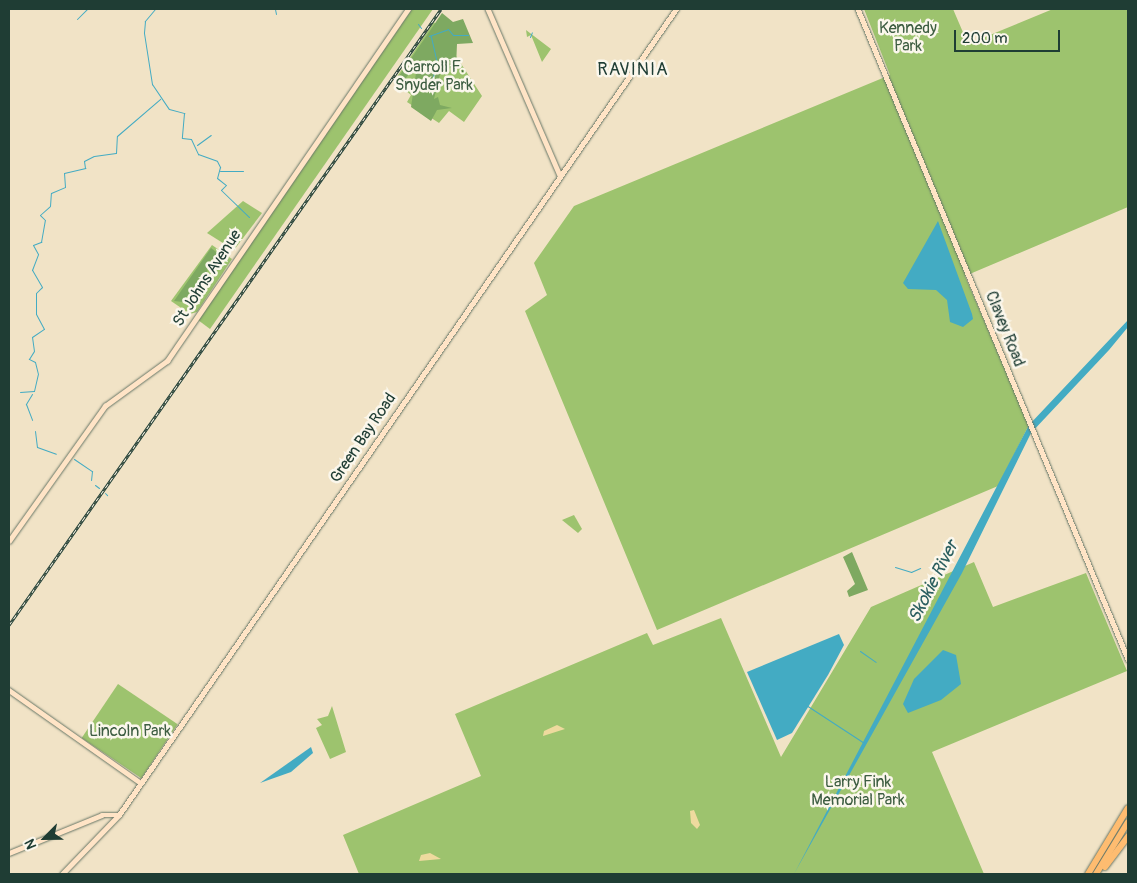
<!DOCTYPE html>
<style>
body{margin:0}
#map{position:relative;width:1137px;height:883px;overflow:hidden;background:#f1e3c6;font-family:Pangolin,sans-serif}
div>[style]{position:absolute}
.green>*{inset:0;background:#9dc36e;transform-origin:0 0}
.forest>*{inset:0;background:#7ea961}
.sand>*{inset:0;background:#eeda9e}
.water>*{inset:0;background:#43abc3}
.stream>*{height:1px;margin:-0.5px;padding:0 0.5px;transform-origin:0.5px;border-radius:0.5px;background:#43abc3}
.roads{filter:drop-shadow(0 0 1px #687767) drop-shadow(0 0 1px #687767)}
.secondary>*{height:4.5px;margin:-2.25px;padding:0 2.25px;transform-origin:2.25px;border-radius:2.25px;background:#ffe4c6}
.highway>*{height:6px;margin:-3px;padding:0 3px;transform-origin:3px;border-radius:3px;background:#febc70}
.rail>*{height:3px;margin-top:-1.5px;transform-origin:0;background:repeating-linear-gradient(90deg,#fbf7ec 0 4px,#1f3d34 0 8px);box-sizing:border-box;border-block:1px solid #1f3d34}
span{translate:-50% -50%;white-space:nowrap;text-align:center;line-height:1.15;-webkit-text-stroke:5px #fbf7ec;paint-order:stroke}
.park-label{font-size:16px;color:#3e5e42}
.street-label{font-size:16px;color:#1f3d34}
.neighbourhood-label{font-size:18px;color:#1f3d34;letter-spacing:1px}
.water-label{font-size:18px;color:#2a5e5f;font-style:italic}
.frame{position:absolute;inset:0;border:10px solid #1f3d34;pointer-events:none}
.north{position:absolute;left:20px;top:813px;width:50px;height:50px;-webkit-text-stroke:4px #fbf7ec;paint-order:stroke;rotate:247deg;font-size:14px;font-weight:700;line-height:20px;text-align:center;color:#1f3d34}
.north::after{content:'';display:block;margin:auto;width:18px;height:22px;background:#1f3d34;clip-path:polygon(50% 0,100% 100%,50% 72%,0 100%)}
.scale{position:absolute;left:954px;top:30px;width:106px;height:22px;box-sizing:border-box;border:2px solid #1f3d34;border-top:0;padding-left:6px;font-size:15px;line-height:18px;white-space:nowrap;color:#1f3d34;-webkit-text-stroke:4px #fbf7ec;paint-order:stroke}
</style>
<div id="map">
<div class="green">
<i style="clip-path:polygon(412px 9px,433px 9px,210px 329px,198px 320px)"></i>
<i style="clip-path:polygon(864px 9px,953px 9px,968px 44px,1053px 9px,1128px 9px,1128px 207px,965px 276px,1029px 425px,998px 486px,657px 630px,525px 311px,547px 295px,534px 263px,574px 206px,890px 75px)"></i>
<i style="clip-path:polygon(434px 22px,482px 96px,464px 122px,449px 111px,439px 123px,407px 102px,411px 95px,394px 81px)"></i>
<i style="clip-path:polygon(526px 30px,551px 49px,542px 62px,531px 35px,527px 37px)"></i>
<i style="clip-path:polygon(243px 201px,262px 213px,234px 250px,207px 233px)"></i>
<i style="clip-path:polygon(212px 245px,232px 259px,197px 312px,190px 314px,171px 301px)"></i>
<i style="clip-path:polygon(574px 515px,582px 529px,578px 533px,562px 520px)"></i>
<i style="clip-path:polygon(974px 562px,993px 607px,1086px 573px,1127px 671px,932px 752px,984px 874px,359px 874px,343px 835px,481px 776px,455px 714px,647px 633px,653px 645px,721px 618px,781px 757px,871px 607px)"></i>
<i style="left:118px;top:684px;width:72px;height:65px;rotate:34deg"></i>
<i style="clip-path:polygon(332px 706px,346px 752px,330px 759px,316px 728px,322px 725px,317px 719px,328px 716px)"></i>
</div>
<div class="forest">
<i style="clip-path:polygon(442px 13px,453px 22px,463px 19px,473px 43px,457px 44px,456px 67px,441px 70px,434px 99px,438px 97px,440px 105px,452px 108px,437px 110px,431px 121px,411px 107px,416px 73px,411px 71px,401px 85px,397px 79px)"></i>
<i style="clip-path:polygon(211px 248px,224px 258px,221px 267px,208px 269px,201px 289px,191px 291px,183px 302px,174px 301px)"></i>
<i style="clip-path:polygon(852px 552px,868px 590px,849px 597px,847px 591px,855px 584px,843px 557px)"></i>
</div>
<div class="sand">
<i style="clip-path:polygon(557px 725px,565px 729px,543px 736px,544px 731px)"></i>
<i style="clip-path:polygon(694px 810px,700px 825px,697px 829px,691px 823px,690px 811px)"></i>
<i style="clip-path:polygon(430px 853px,441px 859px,419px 861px,421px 855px)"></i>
</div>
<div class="water">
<i style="clip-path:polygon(938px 221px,972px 314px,973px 319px,963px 327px,950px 322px,947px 300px,936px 290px,908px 289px,903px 283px)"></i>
<i style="clip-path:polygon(1128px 320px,1128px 327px,1109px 350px,1031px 433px,962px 573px,794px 874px,1029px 425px)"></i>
<i style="clip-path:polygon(839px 634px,844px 645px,828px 675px,792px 733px,777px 740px,747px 672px)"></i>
<i style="clip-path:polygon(943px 650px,956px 655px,961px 684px,941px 700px,908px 713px,903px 704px,914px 679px)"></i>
<i style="clip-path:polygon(311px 747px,313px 753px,291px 772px,260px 783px)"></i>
</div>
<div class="stream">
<i style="left:155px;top:9px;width:16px;rotate:130deg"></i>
<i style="left:145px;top:21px;width:12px;rotate:95deg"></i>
<i style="left:144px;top:33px;width:52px;rotate:81.1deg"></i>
<i style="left:152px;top:84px;width:30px;rotate:56deg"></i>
<i style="left:169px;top:109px;width:16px;rotate:15deg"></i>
<i style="left:184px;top:113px;width:25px;rotate:95deg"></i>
<i style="left:182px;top:138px;width:9px;rotate:6deg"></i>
<i style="left:191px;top:139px;width:17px;rotate:65deg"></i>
<i style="left:198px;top:154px;width:20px;rotate:20deg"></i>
<i style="left:217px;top:161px;width:7px;rotate:63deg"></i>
<i style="left:220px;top:167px;width:11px;rotate:105deg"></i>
<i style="left:217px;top:178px;width:11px;rotate:38deg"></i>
<i style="left:226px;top:185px;width:7px;rotate:135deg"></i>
<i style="left:221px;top:190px;width:39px;rotate:44deg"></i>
<i style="left:275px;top:9px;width:5px;rotate:79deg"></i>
<i style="left:77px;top:19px;width:14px;rotate:-45deg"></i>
<i style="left:418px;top:24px;width:5px;rotate:53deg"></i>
<i style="left:429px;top:36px;width:20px;rotate:-20deg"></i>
<i style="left:448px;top:29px;width:8px;rotate:50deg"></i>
<i style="left:453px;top:35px;width:15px"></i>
<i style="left:530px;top:37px;width:5px;rotate:-68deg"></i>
<i style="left:430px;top:87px;width:25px;rotate:-74deg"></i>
<i style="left:437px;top:63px;width:28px;rotate:-103deg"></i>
<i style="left:197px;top:145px;width:17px;rotate:-36deg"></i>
<i style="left:220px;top:171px;width:23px"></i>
<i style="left:20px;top:392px;width:14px;rotate:-4deg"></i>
<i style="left:34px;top:391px;width:17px;rotate:-77deg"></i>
<i style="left:38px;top:374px;width:12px;rotate:-104deg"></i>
<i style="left:35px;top:362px;width:7px;rotate:-153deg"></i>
<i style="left:29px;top:359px;width:9px;rotate:-58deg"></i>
<i style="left:34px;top:351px;width:14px;rotate:-98deg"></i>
<i style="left:32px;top:337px;width:14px;rotate:-34deg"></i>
<i style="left:44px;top:329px;width:17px;rotate:-118deg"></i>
<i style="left:36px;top:314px;width:21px;rotate:-90deg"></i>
<i style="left:36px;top:293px;width:8px;rotate:-45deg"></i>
<i style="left:42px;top:287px;width:20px;rotate:-120deg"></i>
<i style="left:32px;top:270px;width:17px;rotate:-69deg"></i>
<i style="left:38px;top:254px;width:10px;rotate:-119deg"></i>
<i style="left:33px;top:245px;width:9px;rotate:-21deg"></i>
<i style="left:41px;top:242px;width:22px;rotate:-80deg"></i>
<i style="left:45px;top:220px;width:7px;rotate:-135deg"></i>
<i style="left:40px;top:215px;width:13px;rotate:-42deg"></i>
<i style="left:50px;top:206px;width:13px;rotate:-86deg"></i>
<i style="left:51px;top:193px;width:15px;rotate:-23deg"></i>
<i style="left:65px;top:187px;width:14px;rotate:-94deg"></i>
<i style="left:64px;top:173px;width:22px;rotate:-13deg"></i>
<i style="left:85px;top:168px;width:7px;rotate:-98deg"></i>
<i style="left:84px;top:161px;width:11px;rotate:-27deg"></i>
<i style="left:94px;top:156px;width:22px;rotate:-8deg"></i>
<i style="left:116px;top:153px;width:17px;rotate:-87deg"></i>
<i style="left:117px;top:136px;width:57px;rotate:-40.7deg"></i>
<i style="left:32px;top:394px;width:12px;rotate:121deg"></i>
<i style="left:26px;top:404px;width:17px;rotate:69deg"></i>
<i style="left:35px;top:431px;width:16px;rotate:83deg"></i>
<i style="left:37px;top:447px;width:20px;rotate:20deg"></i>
<i style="left:74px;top:459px;width:22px;rotate:34deg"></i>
<i style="left:92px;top:471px;width:9px;rotate:96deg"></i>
<i style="left:95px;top:485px;width:5px;rotate:37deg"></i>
<i style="left:105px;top:493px;width:3px;rotate:45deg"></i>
<i style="left:895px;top:567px;width:17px;rotate:17deg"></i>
<i style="left:911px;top:572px;width:10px;rotate:-24deg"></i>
<i style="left:860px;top:651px;width:19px;rotate:35deg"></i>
<i style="left:806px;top:705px;width:69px;rotate:33.2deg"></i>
</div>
<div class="roads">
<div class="secondary">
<i style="left:488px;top:9px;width:181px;rotate:66.6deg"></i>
<i style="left:858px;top:9px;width:704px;rotate:67.44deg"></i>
<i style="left:9px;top:541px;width:166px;rotate:-54.6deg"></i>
<i style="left:105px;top:406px;width:77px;rotate:-36deg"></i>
<i style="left:167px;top:361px;width:427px;rotate:-55.6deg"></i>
<i style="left:9px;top:690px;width:161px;rotate:35.2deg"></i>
<i style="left:9px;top:853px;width:100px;rotate:-22.2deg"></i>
<i style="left:102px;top:815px;width:17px"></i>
<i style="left:62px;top:874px;width:82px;rotate:-46deg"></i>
<i style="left:119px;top:815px;width:980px;rotate:-55.35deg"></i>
</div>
<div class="highway">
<i style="left:1105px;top:867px;width:39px;rotate:-53deg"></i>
<i style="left:1088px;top:874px;width:77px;rotate:-58.8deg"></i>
<i style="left:1096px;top:874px;width:61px;rotate:-58.4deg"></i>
</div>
</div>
<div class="rail">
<i style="left:9px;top:625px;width:752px;rotate:-54.96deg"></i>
</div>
<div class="park-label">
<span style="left:908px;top:37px">Kennedy<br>Park</span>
<span style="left:434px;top:76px">Carroll F.<br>Snyder Park</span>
<span style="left:130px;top:731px">Lincoln Park</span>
<span style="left:858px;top:791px">Larry Fink<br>Memorial Park</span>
</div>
<div class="street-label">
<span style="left:207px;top:278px;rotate:-57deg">St Johns Avenue</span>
<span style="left:1005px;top:329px;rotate:68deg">Clavey Road</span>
<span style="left:363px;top:438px;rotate:-56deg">Green Bay Road</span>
</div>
<div class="neighbourhood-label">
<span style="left:633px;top:70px">RAVINIA</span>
</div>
<div class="water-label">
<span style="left:934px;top:582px;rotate:-63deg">Skokie River</span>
</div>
<div class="frame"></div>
<div class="north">N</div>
<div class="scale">200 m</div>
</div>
